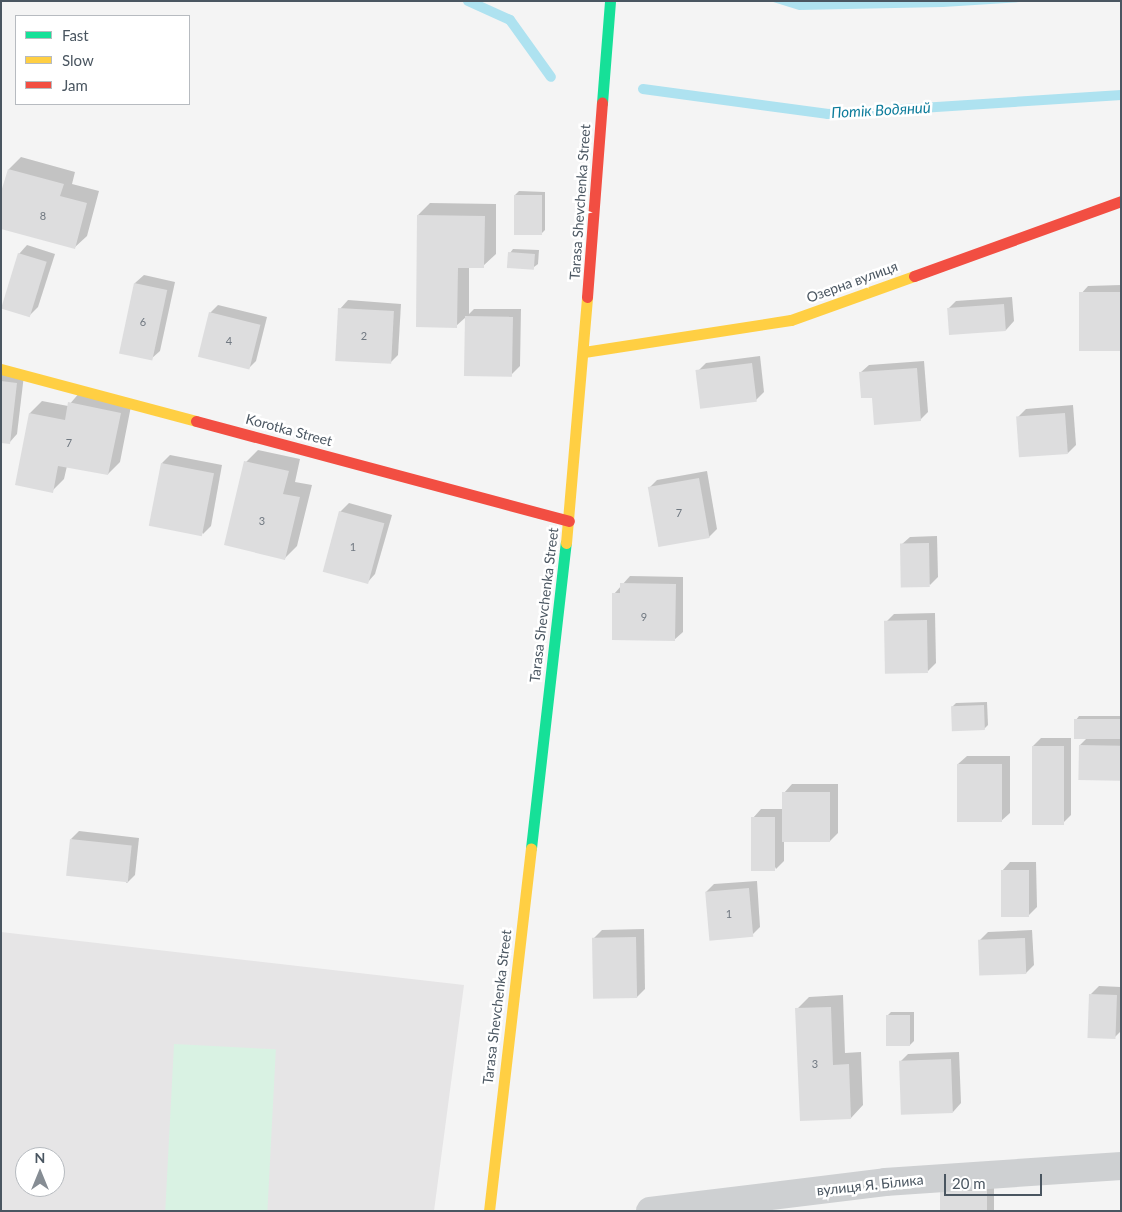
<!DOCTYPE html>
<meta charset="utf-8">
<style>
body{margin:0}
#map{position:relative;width:1122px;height:1212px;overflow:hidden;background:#f4f4f4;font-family:Lato,sans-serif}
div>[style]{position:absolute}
.education>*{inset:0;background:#e6e5e6}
.green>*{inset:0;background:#d9f2e3;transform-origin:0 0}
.water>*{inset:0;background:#aee2f0}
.shadow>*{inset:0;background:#0003}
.stream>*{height:10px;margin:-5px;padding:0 5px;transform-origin:5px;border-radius:5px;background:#aee2f0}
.building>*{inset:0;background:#ddddde;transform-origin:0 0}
.street>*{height:28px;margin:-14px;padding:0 14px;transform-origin:14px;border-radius:14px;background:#ced0d2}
.fast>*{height:11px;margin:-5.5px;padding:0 5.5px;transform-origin:5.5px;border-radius:5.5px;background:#16e098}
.slow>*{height:11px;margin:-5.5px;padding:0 5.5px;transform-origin:5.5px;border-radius:5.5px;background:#ffcf43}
.jam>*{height:11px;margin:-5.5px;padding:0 5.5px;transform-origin:5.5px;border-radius:5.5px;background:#f24e42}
span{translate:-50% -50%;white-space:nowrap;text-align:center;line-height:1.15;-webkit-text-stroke:5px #fff;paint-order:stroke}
.number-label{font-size:11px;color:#707881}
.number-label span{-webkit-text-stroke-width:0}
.street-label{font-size:14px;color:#4a5661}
.water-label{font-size:15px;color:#0c7c9b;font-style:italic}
.frame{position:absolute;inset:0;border:2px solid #4a5661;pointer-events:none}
.legend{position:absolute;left:15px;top:15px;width:175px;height:90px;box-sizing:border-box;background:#fff;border:1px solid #b7bbc0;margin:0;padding:6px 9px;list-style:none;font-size:15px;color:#4a5661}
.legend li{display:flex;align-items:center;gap:10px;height:25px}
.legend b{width:25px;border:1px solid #b7bbc0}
.north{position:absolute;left:15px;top:1147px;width:50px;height:50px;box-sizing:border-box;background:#fff;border:1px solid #b7bbc0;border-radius:50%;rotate:0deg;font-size:14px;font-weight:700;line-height:20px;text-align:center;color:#4a5661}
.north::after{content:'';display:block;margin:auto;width:18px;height:22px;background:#868d94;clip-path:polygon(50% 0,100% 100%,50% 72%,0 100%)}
.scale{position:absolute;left:944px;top:1174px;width:98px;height:22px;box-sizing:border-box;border:2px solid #4a5661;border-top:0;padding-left:6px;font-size:15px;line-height:18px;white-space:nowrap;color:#4a5661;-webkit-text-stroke:4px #fff;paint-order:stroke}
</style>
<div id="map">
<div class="education">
<i style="clip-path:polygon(evenodd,1px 932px,464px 985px,434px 1211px,1px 1211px,1px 932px,25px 1157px,55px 1157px,55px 1187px,25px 1187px,25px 1157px)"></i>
</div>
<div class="green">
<i style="left:174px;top:1044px;width:102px;height:167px;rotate:3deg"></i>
</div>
<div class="water">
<i style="clip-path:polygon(770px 1px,1037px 1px,943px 7px,799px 10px)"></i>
</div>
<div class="shadow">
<i style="clip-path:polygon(21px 157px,75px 172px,72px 184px,99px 191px,87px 236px,74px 248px,1px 197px,9px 169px)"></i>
<i style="clip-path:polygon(519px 191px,545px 192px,545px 230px,541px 234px,515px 195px)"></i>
<i style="clip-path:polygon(430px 203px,496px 204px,496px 254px,483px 266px,469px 266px,469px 314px,474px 309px,521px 309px,520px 366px,512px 374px,466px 317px,456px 326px,418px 215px)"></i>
<i style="clip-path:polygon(27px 245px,55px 254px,38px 307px,30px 315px,19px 254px)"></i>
<i style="clip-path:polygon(513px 249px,539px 250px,538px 264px,534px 267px,510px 253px)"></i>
<i style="clip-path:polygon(144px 275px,175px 282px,160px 351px,151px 359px,135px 283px)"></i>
<i style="clip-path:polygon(1121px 285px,1121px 349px,1080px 295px,1088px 286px)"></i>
<i style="clip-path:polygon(1012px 297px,1014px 321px,1006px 330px,948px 309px,956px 301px)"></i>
<i style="clip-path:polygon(348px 300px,401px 304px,398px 355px,390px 363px,340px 309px)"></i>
<i style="clip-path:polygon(218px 305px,267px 317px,256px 361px,248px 369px,210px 313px)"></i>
<i style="clip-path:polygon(760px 356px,764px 392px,756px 400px,698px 371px,706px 363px)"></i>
<i style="clip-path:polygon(924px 361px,928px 412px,920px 420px,873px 397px,860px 373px,869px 365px)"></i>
<i style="clip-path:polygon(1px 372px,24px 375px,17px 434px,9px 443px)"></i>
<i style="clip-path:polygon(81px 391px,132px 401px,120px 462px,108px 474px,67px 466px,64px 479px,52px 491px,16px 484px,30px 413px,42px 401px,68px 406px)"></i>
<i style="clip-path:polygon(1073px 405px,1076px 445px,1068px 453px,1018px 417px,1026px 409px)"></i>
<i style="clip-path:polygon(258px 450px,300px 459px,295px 482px,312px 485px,297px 546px,285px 558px,246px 462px)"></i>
<i style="clip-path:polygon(170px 455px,222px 465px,211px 526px,203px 534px,162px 463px)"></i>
<i style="clip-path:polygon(707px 471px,717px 529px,709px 537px,649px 488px,657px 480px)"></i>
<i style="clip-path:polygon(349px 503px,392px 515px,375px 574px,367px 583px,340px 512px)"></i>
<i style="clip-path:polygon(937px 536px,938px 577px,930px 585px,901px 545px,910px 537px)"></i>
<i style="clip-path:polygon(630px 576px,683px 577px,683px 632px,674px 640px,614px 594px)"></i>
<i style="clip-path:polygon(935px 613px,936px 663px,928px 671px,886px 622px,894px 614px)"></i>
<i style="clip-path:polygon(987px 702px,988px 725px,984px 729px,952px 707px,956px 703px)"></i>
<i style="clip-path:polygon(1079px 716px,1121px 716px,1121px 780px,1080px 745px,1087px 738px,1076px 720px)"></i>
<i style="clip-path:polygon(1041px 738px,1071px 738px,1071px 815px,1063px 823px,1033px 746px)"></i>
<i style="clip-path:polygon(967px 756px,1010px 756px,1010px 813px,1001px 821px,958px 764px)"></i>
<i style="clip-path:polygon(792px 784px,838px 784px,838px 833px,830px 841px,784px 841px,784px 861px,776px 869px,753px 818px,761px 809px,784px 809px,784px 793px)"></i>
<i style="clip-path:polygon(79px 831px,139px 838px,135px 875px,127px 883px,71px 839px)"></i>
<i style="clip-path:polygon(1010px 862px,1036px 862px,1037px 907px,1029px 915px,1002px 871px)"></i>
<i style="clip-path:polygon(757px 881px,760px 927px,752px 935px,706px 892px,714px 884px)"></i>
<i style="clip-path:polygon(644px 929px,645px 989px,637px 997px,594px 938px,602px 930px)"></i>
<i style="clip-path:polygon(1032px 930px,1034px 965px,1026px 973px,980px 940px,988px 932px)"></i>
<i style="clip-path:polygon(1099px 986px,1121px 987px,1121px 1031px,1114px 1038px,1091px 994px)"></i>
<i style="clip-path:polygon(843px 995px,845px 1053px,861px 1052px,863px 1105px,851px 1118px,797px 1009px,809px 997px)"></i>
<i style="clip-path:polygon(891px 1012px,914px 1012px,914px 1041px,910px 1045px,887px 1016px)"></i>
<i style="clip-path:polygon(959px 1052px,961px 1103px,953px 1112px,900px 1062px,908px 1054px)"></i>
<i style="clip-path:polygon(950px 1183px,994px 1183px,994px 1211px,942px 1211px)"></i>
</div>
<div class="stream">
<i style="left:468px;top:1px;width:46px;rotate:24.3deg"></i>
<i style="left:510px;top:20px;width:70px;rotate:54.3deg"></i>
<i style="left:643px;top:89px;width:187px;rotate:7.7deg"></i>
<i style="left:828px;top:114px;width:294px;rotate:-3.7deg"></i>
</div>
<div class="building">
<i style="clip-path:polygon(8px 169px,64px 184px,60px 196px,87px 203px,75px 249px,1px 229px,1px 192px)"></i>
<i style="left:514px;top:195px;width:28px;height:40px"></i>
<i style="clip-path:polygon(417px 215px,485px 216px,484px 268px,458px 268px,457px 328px,416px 327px)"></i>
<i style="left:508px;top:252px;width:27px;height:16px;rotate:4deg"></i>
<i style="left:18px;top:253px;width:30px;height:58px;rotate:17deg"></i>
<i style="left:134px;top:283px;width:34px;height:72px;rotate:12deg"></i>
<i style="left:1121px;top:292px;width:59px;height:42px;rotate:90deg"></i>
<i style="left:1004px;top:304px;width:27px;height:57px;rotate:86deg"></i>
<i style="left:338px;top:308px;width:56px;height:53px;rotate:3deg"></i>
<i style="left:209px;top:312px;width:53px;height:46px;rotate:14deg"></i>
<i style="left:465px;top:316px;width:48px;height:60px;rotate:1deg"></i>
<i style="left:752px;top:363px;width:39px;height:57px;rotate:83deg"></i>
<i style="clip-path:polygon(917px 368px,921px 421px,874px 425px,872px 398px,861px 398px,859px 372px)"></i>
<i style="clip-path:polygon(1px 381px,17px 383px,10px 444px,1px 443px)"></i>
<i style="clip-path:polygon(68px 402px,121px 413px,108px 475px,58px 466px,53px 493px,15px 485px,29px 413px,65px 420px)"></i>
<i style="left:1065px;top:413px;width:41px;height:49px;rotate:86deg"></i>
<i style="clip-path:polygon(244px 461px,289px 471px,283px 494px,300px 497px,285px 560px,224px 545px)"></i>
<i style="left:161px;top:463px;width:54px;height:64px;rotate:11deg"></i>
<i style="left:699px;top:478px;width:61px;height:52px;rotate:80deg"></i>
<i style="left:339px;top:511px;width:47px;height:63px;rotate:15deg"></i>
<i style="left:929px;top:543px;width:44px;height:29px;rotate:89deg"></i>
<i style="clip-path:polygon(620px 583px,676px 584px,675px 641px,612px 640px,612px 593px,620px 593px)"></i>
<i style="left:927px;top:620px;width:53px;height:43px;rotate:89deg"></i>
<i style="left:984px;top:705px;width:25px;height:33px;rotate:88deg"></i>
<i style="left:1074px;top:719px;width:47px;height:20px"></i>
<i style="left:1079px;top:745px;width:42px;height:35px;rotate:1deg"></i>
<i style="left:1032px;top:746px;width:32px;height:79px"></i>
<i style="left:957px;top:764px;width:45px;height:58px"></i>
<i style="left:782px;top:792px;width:48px;height:50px"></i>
<i style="left:751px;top:817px;width:24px;height:54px"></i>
<i style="left:70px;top:839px;width:62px;height:37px;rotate:6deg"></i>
<i style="left:1001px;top:870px;width:28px;height:47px"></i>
<i style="left:749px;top:888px;width:49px;height:44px;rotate:85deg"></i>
<i style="left:636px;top:937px;width:61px;height:44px;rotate:89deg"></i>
<i style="left:1025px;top:938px;width:36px;height:47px;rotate:88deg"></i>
<i style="left:1089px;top:994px;width:28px;height:44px;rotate:2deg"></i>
<i style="clip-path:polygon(831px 1007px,833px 1065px,849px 1064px,851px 1119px,800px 1121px,795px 1008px)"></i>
<i style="left:886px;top:1015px;width:24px;height:31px"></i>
<i style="left:951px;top:1059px;width:54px;height:52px;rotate:88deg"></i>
<i style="left:940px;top:1191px;width:47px;height:20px"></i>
</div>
<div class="street">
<i style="left:650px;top:1211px;width:237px;rotate:-7deg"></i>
<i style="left:885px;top:1182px;width:237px;rotate:-3.9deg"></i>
</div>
<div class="fast">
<i style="left:602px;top:103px;width:102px;rotate:-85.5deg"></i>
<i style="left:531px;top:848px;width:307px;rotate:-83.5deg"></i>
</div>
<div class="slow">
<i style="left:584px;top:352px;width:209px;rotate:-8.8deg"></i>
<i style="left:791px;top:320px;width:131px;rotate:-19.7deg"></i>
<i style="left:1px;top:369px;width:202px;rotate:14.9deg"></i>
<i style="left:566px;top:543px;width:247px;rotate:-85.1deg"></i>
<i style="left:489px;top:1211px;width:365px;rotate:-83.4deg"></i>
</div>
<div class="jam">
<i style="left:914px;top:276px;width:220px;rotate:-19.9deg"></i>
<i style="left:587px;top:297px;width:195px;rotate:-85.6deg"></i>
<i style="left:196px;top:421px;width:386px;rotate:15deg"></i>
</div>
<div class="number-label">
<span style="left:43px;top:216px">8</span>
<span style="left:143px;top:322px">6</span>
<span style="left:364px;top:336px">2</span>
<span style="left:229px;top:341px">4</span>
<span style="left:69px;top:443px">7</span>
<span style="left:679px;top:513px">7</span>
<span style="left:262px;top:521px">3</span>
<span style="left:353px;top:547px">1</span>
<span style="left:644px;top:617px">9</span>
<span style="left:729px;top:914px">1</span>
<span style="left:815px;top:1064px">3</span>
</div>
<div class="street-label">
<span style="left:580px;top:202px;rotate:-86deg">Tarasa Shevchenka Street</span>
<span style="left:852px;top:282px;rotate:-20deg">Озерна вулиця</span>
<span style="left:289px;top:430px;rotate:15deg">Korotka Street</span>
<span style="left:544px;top:605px;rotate:-83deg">Tarasa Shevchenka Street</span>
<span style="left:497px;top:1007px;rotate:-83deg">Tarasa Shevchenka Street</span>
<span style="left:870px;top:1185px;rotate:-6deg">вулиця Я. Білика</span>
</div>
<div class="water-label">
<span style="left:881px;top:110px;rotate:-3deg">Потік Водяний</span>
</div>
<div class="frame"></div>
<ul class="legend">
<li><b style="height:6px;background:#16e098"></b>Fast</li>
<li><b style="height:6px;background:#ffcf43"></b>Slow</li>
<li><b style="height:6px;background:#f24e42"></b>Jam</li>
</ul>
<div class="north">N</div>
<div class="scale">20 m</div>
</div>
